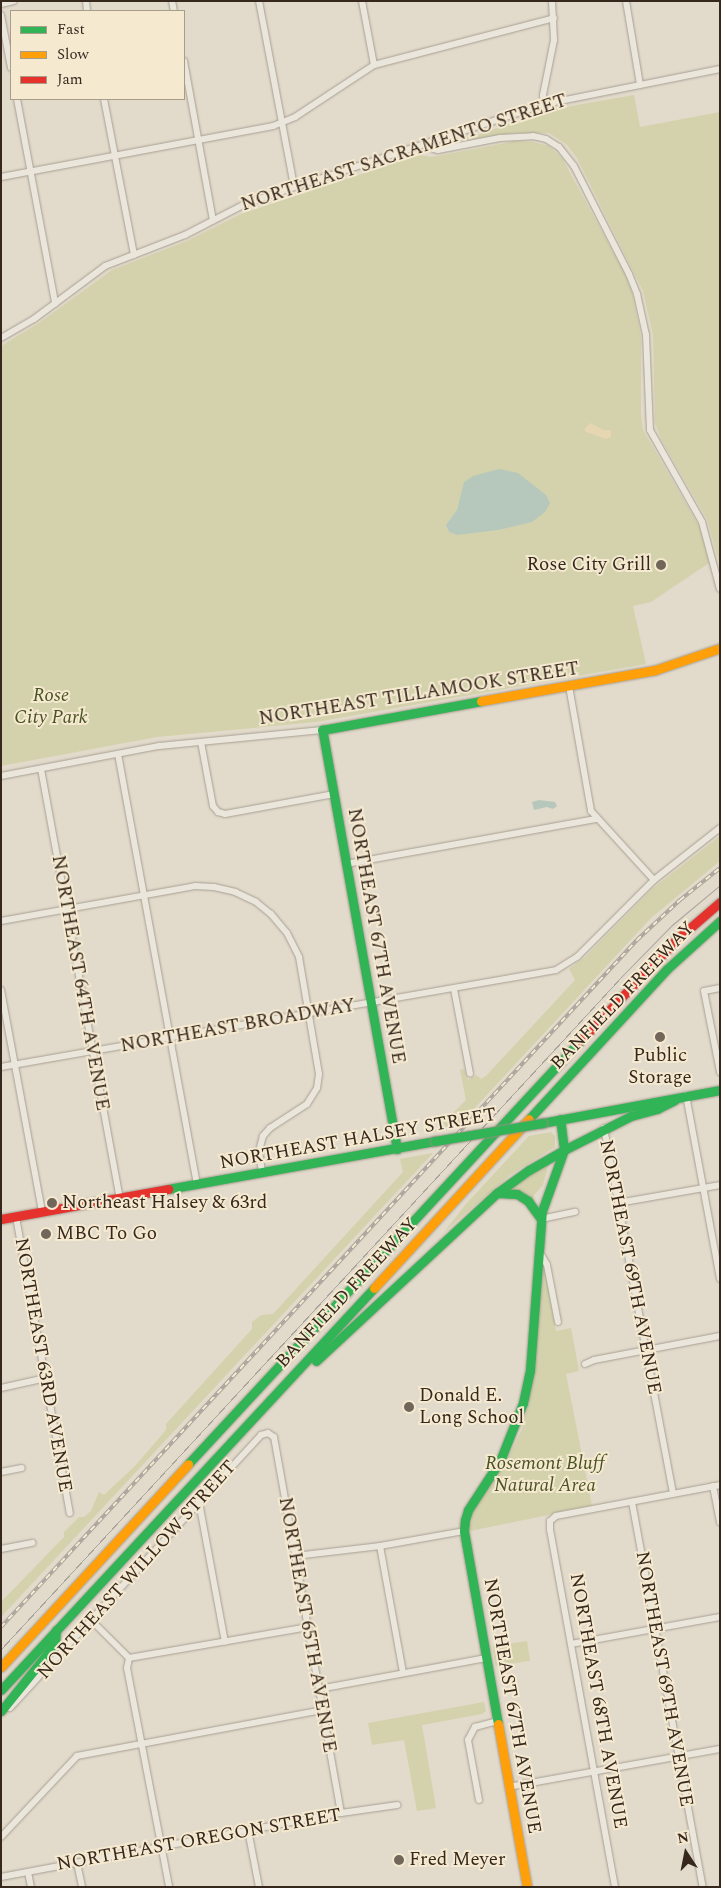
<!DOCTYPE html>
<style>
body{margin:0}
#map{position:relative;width:721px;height:1888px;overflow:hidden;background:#e2daca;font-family:Spectral,serif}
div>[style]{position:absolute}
.green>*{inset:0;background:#d3d2ac;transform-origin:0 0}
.sand>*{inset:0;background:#e6d6b1}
.water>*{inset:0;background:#b6c8bc}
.roads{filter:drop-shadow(0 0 1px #a79f94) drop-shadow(0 0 1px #a79f94)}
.street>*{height:6px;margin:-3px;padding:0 3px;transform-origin:3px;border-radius:3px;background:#eae6dc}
.fast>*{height:9px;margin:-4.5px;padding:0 4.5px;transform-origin:4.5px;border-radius:4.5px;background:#30b455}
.slow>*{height:9px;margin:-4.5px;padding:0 4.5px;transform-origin:4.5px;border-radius:4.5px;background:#ff9f0a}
.jam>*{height:9px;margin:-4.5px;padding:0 4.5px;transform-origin:4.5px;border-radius:4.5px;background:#e5322d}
.tram>*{height:1px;margin:-0.5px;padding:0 0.5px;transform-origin:0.5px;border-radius:0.5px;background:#aaa49c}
.rail>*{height:4px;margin-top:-2px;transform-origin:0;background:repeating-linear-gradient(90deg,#f5e9d0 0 5.5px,#aaa49c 0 11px);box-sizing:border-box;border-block:1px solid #aaa49c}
.bridges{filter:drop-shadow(0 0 1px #978f84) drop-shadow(0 0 1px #978f84)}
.fast-bridge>*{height:9px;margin:-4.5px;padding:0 4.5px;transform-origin:4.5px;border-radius:4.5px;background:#30b455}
.dots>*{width:14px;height:14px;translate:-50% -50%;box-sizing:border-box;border:2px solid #f5e9d0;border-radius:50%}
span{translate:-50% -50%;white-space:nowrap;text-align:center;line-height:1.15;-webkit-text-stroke:4px #f5e9d0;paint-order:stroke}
.street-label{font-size:19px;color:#36281d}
.poi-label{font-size:19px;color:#36281d}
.right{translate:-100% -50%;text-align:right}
.left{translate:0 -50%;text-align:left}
.park-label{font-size:19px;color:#495223;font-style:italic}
.frame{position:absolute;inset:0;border:2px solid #36281d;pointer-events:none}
.legend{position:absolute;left:10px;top:10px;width:175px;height:90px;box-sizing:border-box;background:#f5e9d0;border:1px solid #a99c88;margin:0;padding:6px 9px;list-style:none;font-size:15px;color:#36281d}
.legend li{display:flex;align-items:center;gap:10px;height:25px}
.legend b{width:25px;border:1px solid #a99c88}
.north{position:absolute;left:661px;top:1828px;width:50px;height:50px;-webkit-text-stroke:4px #f5e9d0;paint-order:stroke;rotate:349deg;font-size:14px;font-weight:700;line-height:20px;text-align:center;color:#36281d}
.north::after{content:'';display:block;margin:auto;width:18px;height:22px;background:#36281d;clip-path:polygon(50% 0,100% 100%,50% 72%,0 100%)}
</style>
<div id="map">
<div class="green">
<i style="clip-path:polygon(634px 95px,640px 127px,720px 112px,720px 565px,707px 519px,661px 439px,655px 423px,653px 335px,643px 291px,577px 158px,566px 144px,549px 133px,515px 133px,459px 141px,554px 109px)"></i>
<i style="clip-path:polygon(516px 141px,533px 142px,549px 146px,562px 158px,624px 272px,632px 292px,641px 336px,641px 415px,643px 430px,700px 528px,709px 563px,651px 602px,633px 606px,646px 664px,316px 722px,157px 737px,1px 766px,1px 346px,39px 323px,112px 270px,187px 241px,241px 214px,419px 155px,432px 157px)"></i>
<i style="clip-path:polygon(720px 836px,720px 861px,651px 918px,458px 1126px,447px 1128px,443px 1123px,466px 1100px,460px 1070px,464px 1069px,468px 1080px,476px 1075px,481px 1079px,486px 1076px,575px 980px,569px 969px,585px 957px,652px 889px)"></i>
<i style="clip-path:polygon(551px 1132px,555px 1136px,555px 1147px,510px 1175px,444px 1232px,466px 1204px,529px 1136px)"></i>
<i style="clip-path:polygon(433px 1153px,1px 1617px,1px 1602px,64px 1537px,64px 1532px,79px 1517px,84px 1517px,91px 1511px,99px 1492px,104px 1495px,135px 1466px,166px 1430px,166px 1424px,252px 1329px,252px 1322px,261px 1315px,273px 1314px,403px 1172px,400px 1159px)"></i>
<i style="clip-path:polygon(549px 1163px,543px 1185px,534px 1195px,534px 1200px,510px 1188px)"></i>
<i style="clip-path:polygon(541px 1265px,544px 1265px,556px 1331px,571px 1328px,579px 1371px,566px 1374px,592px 1506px,470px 1531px,473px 1511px,507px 1460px,522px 1429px,529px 1402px,534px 1371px)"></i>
<i style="left:527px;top:1641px;width:20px;height:35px;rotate:81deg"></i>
<i style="clip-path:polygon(484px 1702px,486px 1711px,482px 1714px,422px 1725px,436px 1808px,417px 1811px,404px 1740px,372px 1745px,368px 1723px)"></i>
</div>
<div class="sand">
<i style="clip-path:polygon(590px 423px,604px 430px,611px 430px,611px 437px,606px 439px,586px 432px,584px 429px)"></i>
</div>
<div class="water">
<i style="clip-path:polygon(499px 469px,518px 473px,546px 495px,550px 503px,545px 512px,532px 522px,498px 530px,457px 535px,449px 532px,446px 525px,457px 510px,464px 482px,473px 476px)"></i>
<i style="clip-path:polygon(539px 800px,555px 802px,557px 806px,553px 809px,547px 807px,534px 810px,532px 802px)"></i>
</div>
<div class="roads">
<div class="street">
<i style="left:86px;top:1px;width:10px;rotate:84deg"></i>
<i style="left:172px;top:1px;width:10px;rotate:79deg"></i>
<i style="left:259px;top:1px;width:189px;rotate:79.3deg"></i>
<i style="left:362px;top:1px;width:65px;rotate:79.4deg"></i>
<i style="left:626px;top:1px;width:85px;rotate:80.5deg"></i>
<i style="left:1px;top:4px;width:13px;rotate:-13deg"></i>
<i style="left:1px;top:15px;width:54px;rotate:79.3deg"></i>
<i style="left:184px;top:61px;width:162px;rotate:79.7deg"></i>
<i style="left:17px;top:99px;width:208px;rotate:79.4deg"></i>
<i style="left:104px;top:99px;width:159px;rotate:79.1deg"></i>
<i style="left:545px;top:104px;width:9px;rotate:-103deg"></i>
<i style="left:543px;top:95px;width:56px;rotate:-78.7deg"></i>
<i style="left:554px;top:40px;width:39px;rotate:-93deg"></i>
<i style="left:430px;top:142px;width:8px;rotate:60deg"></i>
<i style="left:434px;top:149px;width:4px;rotate:14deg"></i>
<i style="left:438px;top:150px;width:63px;rotate:-11deg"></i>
<i style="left:500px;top:138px;width:33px;rotate:-3deg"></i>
<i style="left:533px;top:136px;width:13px;rotate:13deg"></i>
<i style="left:546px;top:139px;width:15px;rotate:32deg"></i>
<i style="left:559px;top:147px;width:24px;rotate:52deg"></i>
<i style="left:574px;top:166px;width:121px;rotate:63deg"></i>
<i style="left:629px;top:274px;width:22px;rotate:68deg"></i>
<i style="left:637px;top:294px;width:42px;rotate:77.6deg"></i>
<i style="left:646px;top:335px;width:95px;rotate:87.6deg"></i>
<i style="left:650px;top:430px;width:106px;rotate:60.5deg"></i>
<i style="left:702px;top:522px;width:69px;rotate:75deg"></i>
<i style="left:1px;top:177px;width:277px;rotate:-10.6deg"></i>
<i style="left:273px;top:126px;width:24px;rotate:-22deg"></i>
<i style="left:295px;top:117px;width:95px;rotate:-33.4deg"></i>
<i style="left:374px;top:65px;width:186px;rotate:-14.6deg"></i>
<i style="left:1px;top:338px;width:38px;rotate:-30deg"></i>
<i style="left:34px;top:319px;width:89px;rotate:-36.7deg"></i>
<i style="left:105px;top:266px;width:86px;rotate:-21.2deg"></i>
<i style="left:185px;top:235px;width:70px;rotate:-27.3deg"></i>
<i style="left:247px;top:203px;width:314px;rotate:-18.4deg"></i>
<i style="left:545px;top:104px;width:178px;rotate:-11.3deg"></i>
<i style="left:569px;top:686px;width:127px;rotate:80deg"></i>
<i style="left:591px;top:811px;width:93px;rotate:47.6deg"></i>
<i style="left:201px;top:742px;width:65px;rotate:79.4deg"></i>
<i style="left:213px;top:806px;width:8px;rotate:50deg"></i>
<i style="left:218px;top:812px;width:7px;rotate:16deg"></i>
<i style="left:225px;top:814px;width:111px;rotate:-10.4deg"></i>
<i style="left:118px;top:754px;width:437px;rotate:79.6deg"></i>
<i style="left:41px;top:769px;width:436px;rotate:79.6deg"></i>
<i style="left:1px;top:776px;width:161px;rotate:-10.8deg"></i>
<i style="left:159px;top:746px;width:164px;rotate:-5.6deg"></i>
<i style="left:346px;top:864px;width:255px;rotate:-10.2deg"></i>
<i style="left:1px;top:921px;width:197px;rotate:-10.2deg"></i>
<i style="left:195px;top:886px;width:19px;rotate:3deg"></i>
<i style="left:214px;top:887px;width:22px;rotate:13deg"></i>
<i style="left:235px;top:892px;width:23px;rotate:25deg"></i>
<i style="left:256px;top:902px;width:19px;rotate:39deg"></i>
<i style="left:271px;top:914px;width:25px;rotate:50deg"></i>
<i style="left:287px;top:933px;width:27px;rotate:63deg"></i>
<i style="left:299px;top:957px;width:119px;rotate:80.3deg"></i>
<i style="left:319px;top:1074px;width:14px;rotate:98deg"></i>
<i style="left:317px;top:1088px;width:19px;rotate:122deg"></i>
<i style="left:307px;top:1104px;width:44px;rotate:147deg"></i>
<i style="left:270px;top:1128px;width:11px;rotate:131deg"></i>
<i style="left:263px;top:1136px;width:16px;rotate:105deg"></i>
<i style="left:259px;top:1151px;width:22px;rotate:82deg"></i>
<i style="left:720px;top:988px;width:16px;rotate:169deg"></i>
<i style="left:704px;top:991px;width:83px;rotate:78.8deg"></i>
<i style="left:454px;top:989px;width:86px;rotate:79.3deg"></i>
<i style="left:1px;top:990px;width:226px;rotate:79.5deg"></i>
<i style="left:1px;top:1067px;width:563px;rotate:-9.91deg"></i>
<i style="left:556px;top:970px;width:25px;rotate:-32deg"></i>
<i style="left:577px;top:957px;width:109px;rotate:-45deg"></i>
<i style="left:654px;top:880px;width:84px;rotate:-38.2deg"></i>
<i style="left:686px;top:1095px;width:187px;rotate:79.5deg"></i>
<i style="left:604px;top:1128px;width:372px;rotate:79.3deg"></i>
<i style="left:618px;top:1203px;width:104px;rotate:-10deg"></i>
<i style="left:16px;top:1217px;width:301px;rotate:79.7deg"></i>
<i style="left:541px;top:1219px;width:35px;rotate:-12deg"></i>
<i style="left:539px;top:1251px;width:16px;rotate:60deg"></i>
<i style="left:547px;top:1265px;width:58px;rotate:79.1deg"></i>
<i style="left:585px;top:1364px;width:10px;rotate:-24deg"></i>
<i style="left:594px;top:1360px;width:128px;rotate:-10.8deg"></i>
<i style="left:1px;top:1388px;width:46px;rotate:-12.5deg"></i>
<i style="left:1px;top:1472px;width:21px;rotate:-11deg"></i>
<i style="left:713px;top:1486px;width:37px;rotate:79deg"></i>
<i style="left:199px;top:1502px;width:142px;rotate:79.5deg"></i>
<i style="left:632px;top:1502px;width:391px;rotate:79.6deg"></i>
<i style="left:380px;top:1546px;width:129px;rotate:79.7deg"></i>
<i style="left:1px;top:1549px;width:32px;rotate:-11deg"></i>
<i style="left:295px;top:1556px;width:86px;rotate:-6.7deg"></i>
<i style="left:380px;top:1546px;width:85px;rotate:-10.1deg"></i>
<i style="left:90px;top:1619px;width:55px;rotate:45deg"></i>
<i style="left:129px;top:1658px;width:10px;rotate:101deg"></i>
<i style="left:127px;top:1668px;width:223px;rotate:79.1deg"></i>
<i style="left:571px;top:1644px;width:151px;rotate:-10.3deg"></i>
<i style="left:129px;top:1658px;width:182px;rotate:-9.8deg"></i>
<i style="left:319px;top:1689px;width:170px;rotate:-10.5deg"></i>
<i style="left:10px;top:1708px;width:371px;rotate:-47.4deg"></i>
<i style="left:261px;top:1435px;width:7px;rotate:-16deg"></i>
<i style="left:268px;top:1433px;width:7px;rotate:34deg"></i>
<i style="left:274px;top:1437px;width:382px;rotate:79.9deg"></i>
<i style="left:508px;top:1787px;width:215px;rotate:-10.2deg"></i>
<i style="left:479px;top:1800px;width:61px;rotate:-100.4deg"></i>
<i style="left:468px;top:1740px;width:15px;rotate:-62deg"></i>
<i style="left:475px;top:1727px;width:23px;rotate:-15deg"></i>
<i style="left:248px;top:1830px;width:58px;rotate:79.1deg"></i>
<i style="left:1px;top:1837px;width:111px;rotate:-46.8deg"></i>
<i style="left:77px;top:1756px;width:249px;rotate:-10.6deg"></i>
<i style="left:77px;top:1863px;width:25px;rotate:78deg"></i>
<i style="left:28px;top:1872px;width:15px;rotate:79deg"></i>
<i style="left:1px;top:1877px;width:346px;rotate:-10.7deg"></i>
<i style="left:341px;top:1813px;width:57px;rotate:-8.1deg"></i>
<i style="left:615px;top:1887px;width:363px;rotate:-100.3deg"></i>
<i style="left:550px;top:1530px;width:9px;rotate:-90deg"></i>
<i style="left:550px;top:1521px;width:8px;rotate:-40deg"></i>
<i style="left:556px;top:1516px;width:167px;rotate:-10.7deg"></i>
</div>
<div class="fast">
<i style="left:529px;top:1119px;width:204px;rotate:-47.4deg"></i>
<i style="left:667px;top:969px;width:72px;rotate:-42.2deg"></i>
<i style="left:542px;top:1123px;width:181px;rotate:-10.5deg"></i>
<i style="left:397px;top:1149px;width:426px;rotate:-100.1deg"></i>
<i style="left:322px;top:730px;width:162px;rotate:-10.3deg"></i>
<i style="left:564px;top:1150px;width:75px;rotate:-26.9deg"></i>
<i style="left:631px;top:1116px;width:27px;rotate:-15deg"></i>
<i style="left:657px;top:1109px;width:20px;rotate:-27deg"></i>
<i style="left:168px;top:1189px;width:271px;rotate:-10.2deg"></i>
<i style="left:497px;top:1193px;width:20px;rotate:3deg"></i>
<i style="left:517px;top:1194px;width:13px;rotate:32deg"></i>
<i style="left:528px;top:1201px;width:22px;rotate:54deg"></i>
<i style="left:316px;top:1361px;width:247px;rotate:-42.9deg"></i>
<i style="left:497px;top:1193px;width:39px;rotate:-36deg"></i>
<i style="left:529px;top:1170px;width:40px;rotate:-29.7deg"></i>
<i style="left:188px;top:1464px;width:577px;rotate:-47.18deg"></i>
<i style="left:1px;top:1690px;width:548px;rotate:-47.14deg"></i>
<i style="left:1px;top:1711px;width:86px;rotate:-51.1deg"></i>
<i style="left:55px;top:1644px;width:14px;rotate:-86deg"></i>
<i style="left:498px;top:1724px;width:196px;rotate:-100deg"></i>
<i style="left:464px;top:1531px;width:11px;rotate:-85deg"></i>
<i style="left:465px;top:1520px;width:10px;rotate:-73deg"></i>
<i style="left:468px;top:1510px;width:59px;rotate:-56.9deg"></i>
<i style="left:500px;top:1461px;width:62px;rotate:-68.4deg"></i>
<i style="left:523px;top:1403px;width:34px;rotate:-78deg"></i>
<i style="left:530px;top:1370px;width:159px;rotate:-85.7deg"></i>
<i style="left:542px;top:1211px;width:65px;rotate:-70.2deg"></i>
<i style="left:564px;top:1150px;width:31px;rotate:-97deg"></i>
</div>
<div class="slow">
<i style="left:481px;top:701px;width:177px;rotate:-10.1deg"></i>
<i style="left:655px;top:670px;width:69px;rotate:-18.7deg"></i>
<i style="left:374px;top:1288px;width:229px;rotate:-47.5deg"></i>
<i style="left:1px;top:1667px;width:276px;rotate:-47.3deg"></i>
<i style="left:498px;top:1724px;width:166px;rotate:79.9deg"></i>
</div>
<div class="jam">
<i style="left:580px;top:1041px;width:139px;rotate:-46.5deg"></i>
<i style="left:676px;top:940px;width:58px;rotate:-40.8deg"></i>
<i style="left:1px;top:1219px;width:170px;rotate:-10.2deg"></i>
</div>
</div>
<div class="tram">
<i style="left:1px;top:1649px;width:914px;rotate:-47.3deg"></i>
<i style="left:621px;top:977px;width:73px;rotate:-45.6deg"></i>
<i style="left:672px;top:925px;width:62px;rotate:-39.8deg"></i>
</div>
<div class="rail">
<i style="left:1px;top:1627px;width:936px;rotate:-47.21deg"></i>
<i style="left:637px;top:940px;width:59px;rotate:-42.9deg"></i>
<i style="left:680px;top:900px;width:51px;rotate:-38.7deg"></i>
</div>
<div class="bridges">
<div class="fast-bridge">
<i style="left:435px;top:1141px;width:109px;rotate:-9.5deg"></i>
</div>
</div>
<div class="dots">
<i style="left:661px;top:565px;background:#72665a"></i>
<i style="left:660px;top:1037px;background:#72665a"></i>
<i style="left:52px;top:1203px;background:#72665a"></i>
<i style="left:46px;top:1234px;background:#72665a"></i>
<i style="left:409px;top:1407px;background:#72665a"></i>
<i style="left:399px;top:1860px;background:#72665a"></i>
</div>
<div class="street-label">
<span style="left:404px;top:153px;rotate:-18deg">NORTHEAST SACRAMENTO STREET</span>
<span style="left:419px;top:694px;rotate:-9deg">NORTHEAST TILLAMOOK STREET</span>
<span style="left:376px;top:936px;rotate:80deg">NORTHEAST 67TH AVENUE</span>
<span style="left:80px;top:983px;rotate:80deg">NORTHEAST 64TH AVENUE</span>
<span style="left:623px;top:996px;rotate:-46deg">BANFIELD FREEWAY</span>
<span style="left:238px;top:1026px;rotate:-10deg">NORTHEAST BROADWAY</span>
<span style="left:358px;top:1139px;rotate:-10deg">NORTHEAST HALSEY STREET</span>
<span style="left:630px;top:1267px;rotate:79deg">NORTHEAST 69TH AVENUE</span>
<span style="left:347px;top:1293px;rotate:-47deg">BANFIELD FREEWAY</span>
<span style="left:43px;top:1365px;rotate:80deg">NORTHEAST 63RD AVENUE</span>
<span style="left:137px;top:1570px;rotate:-48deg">NORTHEAST WILLOW STREET</span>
<span style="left:307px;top:1625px;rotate:80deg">NORTHEAST 65TH AVENUE</span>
<span style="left:664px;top:1679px;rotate:80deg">NORTHEAST 69TH AVENUE</span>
<span style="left:598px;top:1701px;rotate:80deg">NORTHEAST 68TH AVENUE</span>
<span style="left:512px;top:1706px;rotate:80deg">NORTHEAST 67TH AVENUE</span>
<span style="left:199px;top:1840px;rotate:-10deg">NORTHEAST OREGON STREET</span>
</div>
<div class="poi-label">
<span class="right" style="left:651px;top:565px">Rose City Grill</span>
<span style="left:660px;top:1067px">Public<br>Storage</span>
<span class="left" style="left:62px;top:1203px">Northeast Halsey &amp; 63rd</span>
<span class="left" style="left:56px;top:1234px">MBC To Go</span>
<span class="left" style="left:419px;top:1407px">Donald E.<br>Long School</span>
<span class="left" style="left:409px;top:1860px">Fred Meyer</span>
</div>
<div class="park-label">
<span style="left:51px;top:707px">Rose<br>City Park</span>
<span style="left:545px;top:1475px">Rosemont Bluff<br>Natural Area</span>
</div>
<div class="frame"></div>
<ul class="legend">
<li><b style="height:6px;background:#30b455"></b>Fast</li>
<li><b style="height:6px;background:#ff9f0a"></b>Slow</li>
<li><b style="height:6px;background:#e5322d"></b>Jam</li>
</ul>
<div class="north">N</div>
</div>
